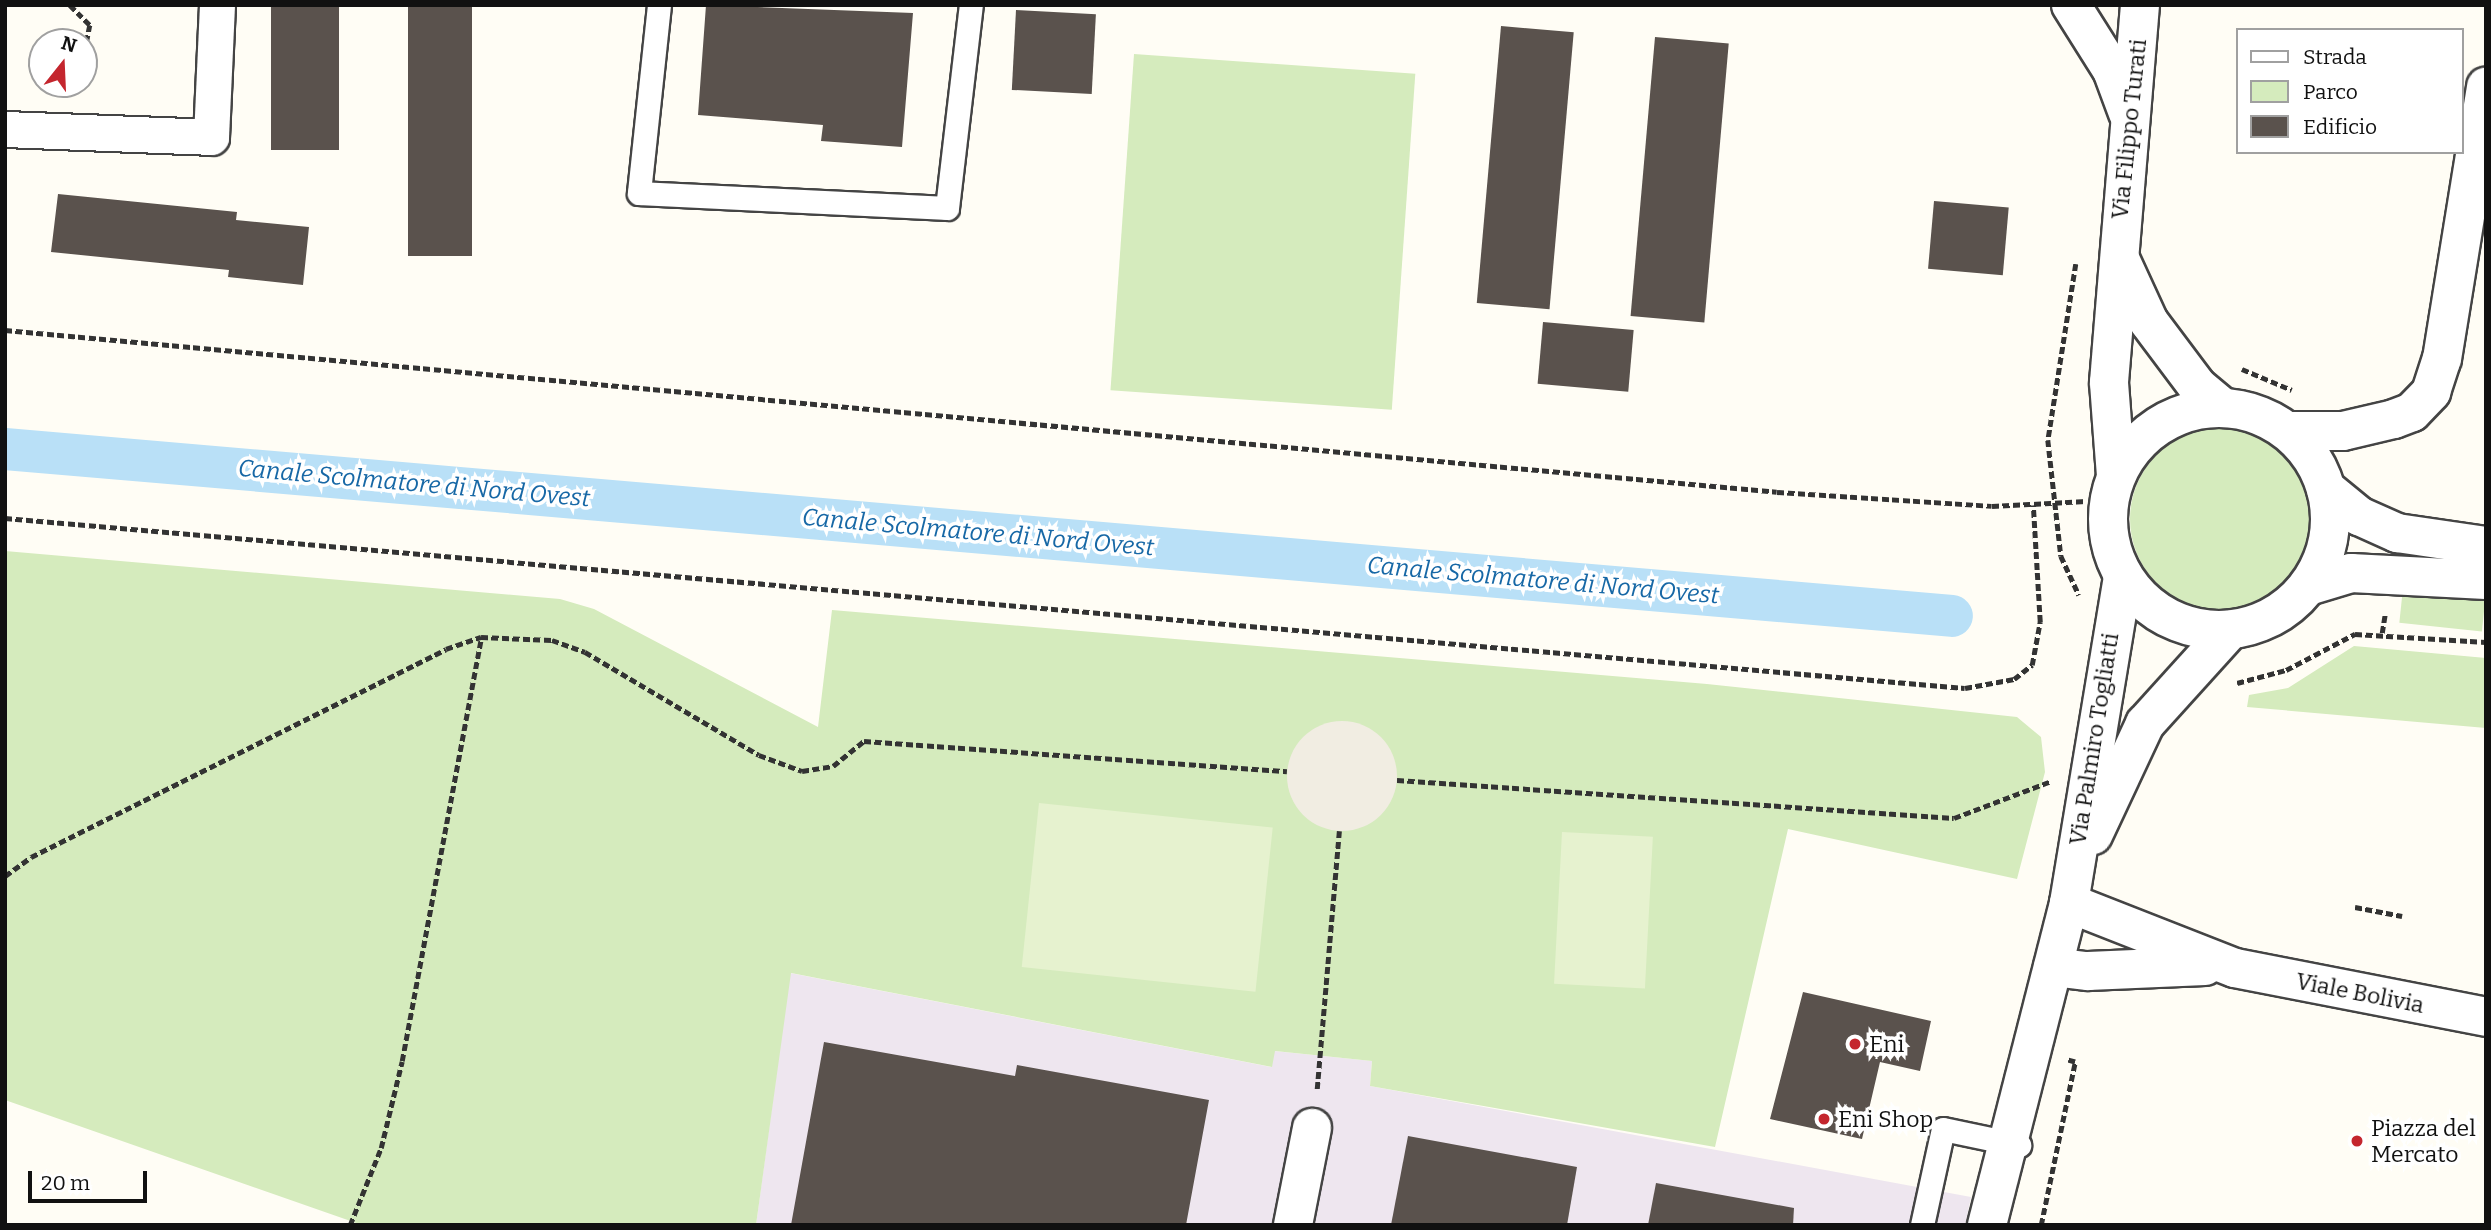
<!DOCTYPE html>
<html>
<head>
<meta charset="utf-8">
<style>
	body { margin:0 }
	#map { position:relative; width:2491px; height:1230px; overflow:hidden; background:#fffdf5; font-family:Bitter,serif }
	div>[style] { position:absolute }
	.industrial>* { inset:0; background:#eee6ef }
	.green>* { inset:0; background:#d5ebbd; transform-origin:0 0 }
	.round { border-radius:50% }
	.pitch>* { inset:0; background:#e6f2cf; transform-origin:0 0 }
	.plaza>* { inset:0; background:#f1ede2 }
	.canal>* { height:42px; margin:-21px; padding:0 21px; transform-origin:21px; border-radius:21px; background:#b9e0f7 }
	.building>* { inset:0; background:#5a524d; transform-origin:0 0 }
	.path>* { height:4.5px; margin-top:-2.25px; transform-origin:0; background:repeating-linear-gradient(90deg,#333 0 7px,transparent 0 10.5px) }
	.roads { filter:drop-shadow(2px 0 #444) drop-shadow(-2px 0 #444) drop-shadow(0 2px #444) drop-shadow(0 -2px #444) }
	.service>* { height:23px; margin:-11.5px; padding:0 11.5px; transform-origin:11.5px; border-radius:11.5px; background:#fff }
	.pedestrian>* { height:35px; margin:-17.5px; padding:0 17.5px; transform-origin:17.5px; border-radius:17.5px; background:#fff }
	.minor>* { height:38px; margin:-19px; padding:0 19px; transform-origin:19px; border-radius:19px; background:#fff }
	.tertiary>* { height:38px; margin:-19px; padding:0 19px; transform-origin:19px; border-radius:19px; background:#fff }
	.tertiary>.ring { margin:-19px; padding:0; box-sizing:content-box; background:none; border:38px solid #fff; border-radius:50% }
	.dots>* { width:19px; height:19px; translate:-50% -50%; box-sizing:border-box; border:4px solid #fff; border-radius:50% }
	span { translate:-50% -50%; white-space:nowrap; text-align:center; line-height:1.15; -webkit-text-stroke:7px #fff; paint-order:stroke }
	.street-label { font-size:23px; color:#111 }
	.poi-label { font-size:23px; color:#111 }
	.left { translate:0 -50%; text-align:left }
	.water-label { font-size:24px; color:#1768a6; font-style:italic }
	.frame { position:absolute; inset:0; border:7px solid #111; pointer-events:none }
	.legend { position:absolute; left:2236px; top:28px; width:228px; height:126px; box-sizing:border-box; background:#fff; border:2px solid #a0a0a0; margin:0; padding:9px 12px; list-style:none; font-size:21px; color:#111 }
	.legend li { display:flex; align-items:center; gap:14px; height:35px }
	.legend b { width:35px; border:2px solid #a0a0a0 }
	.north { position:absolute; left:28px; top:28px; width:70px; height:70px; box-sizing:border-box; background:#fff; border:2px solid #a0a0a0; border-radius:50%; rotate:18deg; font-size:19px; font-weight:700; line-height:28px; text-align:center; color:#111 }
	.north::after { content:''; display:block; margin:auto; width:24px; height:32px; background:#c4262e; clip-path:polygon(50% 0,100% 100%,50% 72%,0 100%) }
	.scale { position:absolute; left:28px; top:1171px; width:119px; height:32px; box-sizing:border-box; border:4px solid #111; border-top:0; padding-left:9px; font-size:21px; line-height:24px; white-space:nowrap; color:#111; -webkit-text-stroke:5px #fff; paint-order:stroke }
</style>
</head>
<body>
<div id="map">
	<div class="industrial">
		<div style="clip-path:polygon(790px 973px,1271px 1067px,1274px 1051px,1372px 1061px,1370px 1086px,1971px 1197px,1965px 1225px,756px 1225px)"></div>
	</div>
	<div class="green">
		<div style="left:1134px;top:54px;width:282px;height:337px;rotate:4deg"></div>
		<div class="round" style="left:2130px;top:428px;width:182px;height:182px"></div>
		<div style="clip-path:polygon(5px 551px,560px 599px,594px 609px,818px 727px,832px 610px,1707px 684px,2017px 717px,2041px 737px,2045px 772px,2017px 879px,1788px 829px,1715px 1147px,1370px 1086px,1372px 1061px,1275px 1051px,1272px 1067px,791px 973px,756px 1225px,362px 1225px,5px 1100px)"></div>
		<div style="left:2403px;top:588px;width:83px;height:35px;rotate:6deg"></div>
		<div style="clip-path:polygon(2354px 646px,2486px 658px,2486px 728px,2247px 707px,2249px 695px,2288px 688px)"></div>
	</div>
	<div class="pitch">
		<div style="left:1039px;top:803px;width:235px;height:165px;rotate:6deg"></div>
		<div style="left:1562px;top:832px;width:91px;height:152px;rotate:3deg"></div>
	</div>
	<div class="plaza">
		<div class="round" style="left:1287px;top:721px;width:110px;height:110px"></div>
	</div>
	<div class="canal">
		<div style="left:5px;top:449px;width:1954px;rotate:4.9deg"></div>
	</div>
	<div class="building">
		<div style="left:271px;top:5px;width:68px;height:145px"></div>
		<div style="left:408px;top:5px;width:64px;height:251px"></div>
		<div style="clip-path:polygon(706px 5px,913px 13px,902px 147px,821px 141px,823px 125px,698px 115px)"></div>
		<div style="left:1016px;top:10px;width:80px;height:80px;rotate:3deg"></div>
		<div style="left:1501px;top:26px;width:73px;height:278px;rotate:5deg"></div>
		<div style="left:1655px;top:37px;width:74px;height:280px;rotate:5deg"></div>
		<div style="clip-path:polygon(58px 194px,237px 212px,236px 220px,309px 227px,303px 285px,228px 277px,229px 270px,51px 252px)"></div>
		<div style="left:1934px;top:201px;width:75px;height:68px;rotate:5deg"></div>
		<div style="left:1543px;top:322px;width:91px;height:62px;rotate:5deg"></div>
		<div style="clip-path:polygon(1803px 992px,1931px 1021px,1920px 1071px,1880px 1062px,1862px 1139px,1770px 1119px)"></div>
		<div style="clip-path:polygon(824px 1042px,1015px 1076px,1017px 1065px,1209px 1100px,1186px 1225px,791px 1225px)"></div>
		<div style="clip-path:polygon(1408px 1136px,1577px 1167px,1567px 1225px,1391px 1225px)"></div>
		<div style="clip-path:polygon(1656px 1183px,1794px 1208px,1793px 1225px,1648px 1225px)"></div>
	</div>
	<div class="path">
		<div style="left:70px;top:5px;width:28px;rotate:45deg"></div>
		<div style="left:90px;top:25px;width:33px;rotate:101deg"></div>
		<div style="left:2076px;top:264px;width:178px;rotate:99deg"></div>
		<div style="left:2048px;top:440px;width:117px;rotate:83.6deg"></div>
		<div style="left:2061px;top:556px;width:43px;rotate:65.2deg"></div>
		<div style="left:5px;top:330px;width:1779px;rotate:5.22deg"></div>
		<div style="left:1777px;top:492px;width:215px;rotate:3.7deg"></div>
		<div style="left:1992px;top:506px;width:94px;rotate:-3deg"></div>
		<div style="left:2242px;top:369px;width:54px;rotate:22.8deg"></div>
		<div style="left:5px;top:518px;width:1967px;rotate:4.96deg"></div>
		<div style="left:1965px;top:688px;width:50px;rotate:-10.4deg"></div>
		<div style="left:2014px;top:679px;width:23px;rotate:-38deg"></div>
		<div style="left:2032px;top:665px;width:44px;rotate:-79.5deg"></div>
		<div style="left:2040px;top:622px;width:117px;rotate:-93.4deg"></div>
		<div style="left:2382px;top:633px;width:20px;rotate:-81deg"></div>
		<div style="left:2237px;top:683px;width:51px;rotate:-14.9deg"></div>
		<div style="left:2286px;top:670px;width:78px;rotate:-27.6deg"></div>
		<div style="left:2355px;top:634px;width:131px;rotate:3.5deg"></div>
		<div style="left:1397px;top:780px;width:558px;rotate:3.9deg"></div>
		<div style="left:1954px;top:818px;width:102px;rotate:-20.8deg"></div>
		<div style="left:5px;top:876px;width:32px;rotate:-36deg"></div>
		<div style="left:31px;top:857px;width:464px;rotate:-26.6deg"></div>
		<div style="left:446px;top:649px;width:37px;rotate:-19deg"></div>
		<div style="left:481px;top:637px;width:71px;rotate:2.4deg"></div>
		<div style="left:552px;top:640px;width:35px;rotate:20deg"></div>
		<div style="left:585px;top:652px;width:202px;rotate:30.6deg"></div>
		<div style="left:759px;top:755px;width:46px;rotate:20.4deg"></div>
		<div style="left:802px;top:771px;width:31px;rotate:-9deg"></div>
		<div style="left:833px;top:766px;width:40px;rotate:-39deg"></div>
		<div style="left:864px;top:741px;width:424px;rotate:4.1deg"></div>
		<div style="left:2355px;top:907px;width:48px;rotate:10.8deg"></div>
		<div style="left:1317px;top:1089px;width:259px;rotate:-85.1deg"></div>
		<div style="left:350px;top:1225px;width:83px;rotate:-68.1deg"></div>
		<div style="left:381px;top:1148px;width:89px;rotate:-76.4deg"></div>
		<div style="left:402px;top:1061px;width:430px;rotate:-79.4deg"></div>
		<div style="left:2041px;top:1225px;width:167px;rotate:-78.2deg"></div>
		<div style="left:2075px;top:1062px;width:7px;rotate:-164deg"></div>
	</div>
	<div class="roads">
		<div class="service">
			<div style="left:659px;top:5px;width:189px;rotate:96.1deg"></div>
			<div style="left:639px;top:193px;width:308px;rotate:2.8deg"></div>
			<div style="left:947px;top:208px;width:204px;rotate:-83.3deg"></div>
			<div style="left:1922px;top:1225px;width:98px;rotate:-77.7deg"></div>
			<div style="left:1943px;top:1129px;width:78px;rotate:11.9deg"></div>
		</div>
		<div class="pedestrian">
			<div style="left:5px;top:129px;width:206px;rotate:2.2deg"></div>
			<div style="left:211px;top:137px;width:132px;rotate:-87.4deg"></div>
		</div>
		<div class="minor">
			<div style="left:2288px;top:431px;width:55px"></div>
			<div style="left:2343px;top:431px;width:52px;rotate:-13.2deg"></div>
			<div style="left:2394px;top:419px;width:19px;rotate:-21deg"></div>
			<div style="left:2412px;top:412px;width:28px;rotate:-46deg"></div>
			<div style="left:2431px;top:392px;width:35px;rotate:-72deg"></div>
			<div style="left:2442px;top:359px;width:276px;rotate:-80.8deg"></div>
			<div style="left:2069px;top:903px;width:178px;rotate:21.4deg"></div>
			<div style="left:2235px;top:968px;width:256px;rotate:11deg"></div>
			<div style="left:2053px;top:967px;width:35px;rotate:7deg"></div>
			<div style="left:2088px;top:971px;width:117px;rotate:-2.4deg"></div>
			<div style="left:1293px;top:1225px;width:99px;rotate:-78.9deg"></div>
		</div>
		<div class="tertiary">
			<div style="left:2071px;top:5px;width:77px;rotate:57.8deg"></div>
			<div style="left:2112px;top:70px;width:46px;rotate:69.6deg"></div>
			<div style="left:2120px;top:259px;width:69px;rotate:65.3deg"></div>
			<div style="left:2149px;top:322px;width:80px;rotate:53.1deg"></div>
			<div style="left:2197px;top:386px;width:34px;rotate:40deg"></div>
			<div class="ring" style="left:2108px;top:408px;width:184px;height:184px"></div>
			<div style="left:2116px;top:476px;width:94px;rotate:-94.3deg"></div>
			<div style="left:2109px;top:382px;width:378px;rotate:-85.3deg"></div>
			<div style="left:2326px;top:489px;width:43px;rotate:39.3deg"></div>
			<div style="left:2359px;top:516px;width:42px;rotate:24.1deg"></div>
			<div style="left:2397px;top:533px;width:90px;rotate:8.3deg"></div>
			<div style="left:2308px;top:586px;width:45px;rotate:-16.8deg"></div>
			<div style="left:2351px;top:573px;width:135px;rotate:3deg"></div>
			<div style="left:2093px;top:835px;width:123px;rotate:-64.9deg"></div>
			<div style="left:2145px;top:724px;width:127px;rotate:-47.9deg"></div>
			<div style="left:1987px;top:1225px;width:332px;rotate:-75.7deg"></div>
			<div style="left:2069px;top:903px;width:331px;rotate:-80.6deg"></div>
		</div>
	</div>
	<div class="dots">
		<div style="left:1855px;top:1044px;background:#c4262e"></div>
		<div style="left:1824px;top:1119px;background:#c4262e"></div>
		<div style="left:2357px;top:1141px;background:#c4262e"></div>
	</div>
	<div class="street-label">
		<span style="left:2129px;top:129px;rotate:-84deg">Via Filippo Turati</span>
		<span style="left:2094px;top:739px;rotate:-81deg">Via Palmiro Togliatti</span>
		<span style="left:2360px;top:993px;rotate:11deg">Viale Bolivia</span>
	</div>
	<div class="poi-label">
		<span class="left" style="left:1869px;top:1044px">Eni</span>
		<span class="left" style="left:1838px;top:1119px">Eni Shop</span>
		<span class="left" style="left:2371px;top:1141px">Piazza del<br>Mercato</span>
	</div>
	<div class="water-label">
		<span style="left:414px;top:484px;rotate:5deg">Canale Scolmatore di Nord Ovest</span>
		<span style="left:978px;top:533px;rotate:5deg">Canale Scolmatore di Nord Ovest</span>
		<span style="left:1543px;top:581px;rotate:5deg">Canale Scolmatore di Nord Ovest</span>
	</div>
	<div class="frame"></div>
	<ul class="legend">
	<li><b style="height:9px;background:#fff"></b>Strada</li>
	<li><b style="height:19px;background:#d5ebbd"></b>Parco</li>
	<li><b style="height:19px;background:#5a524d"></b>Edificio</li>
	</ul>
	<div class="north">N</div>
	<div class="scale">20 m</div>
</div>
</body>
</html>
